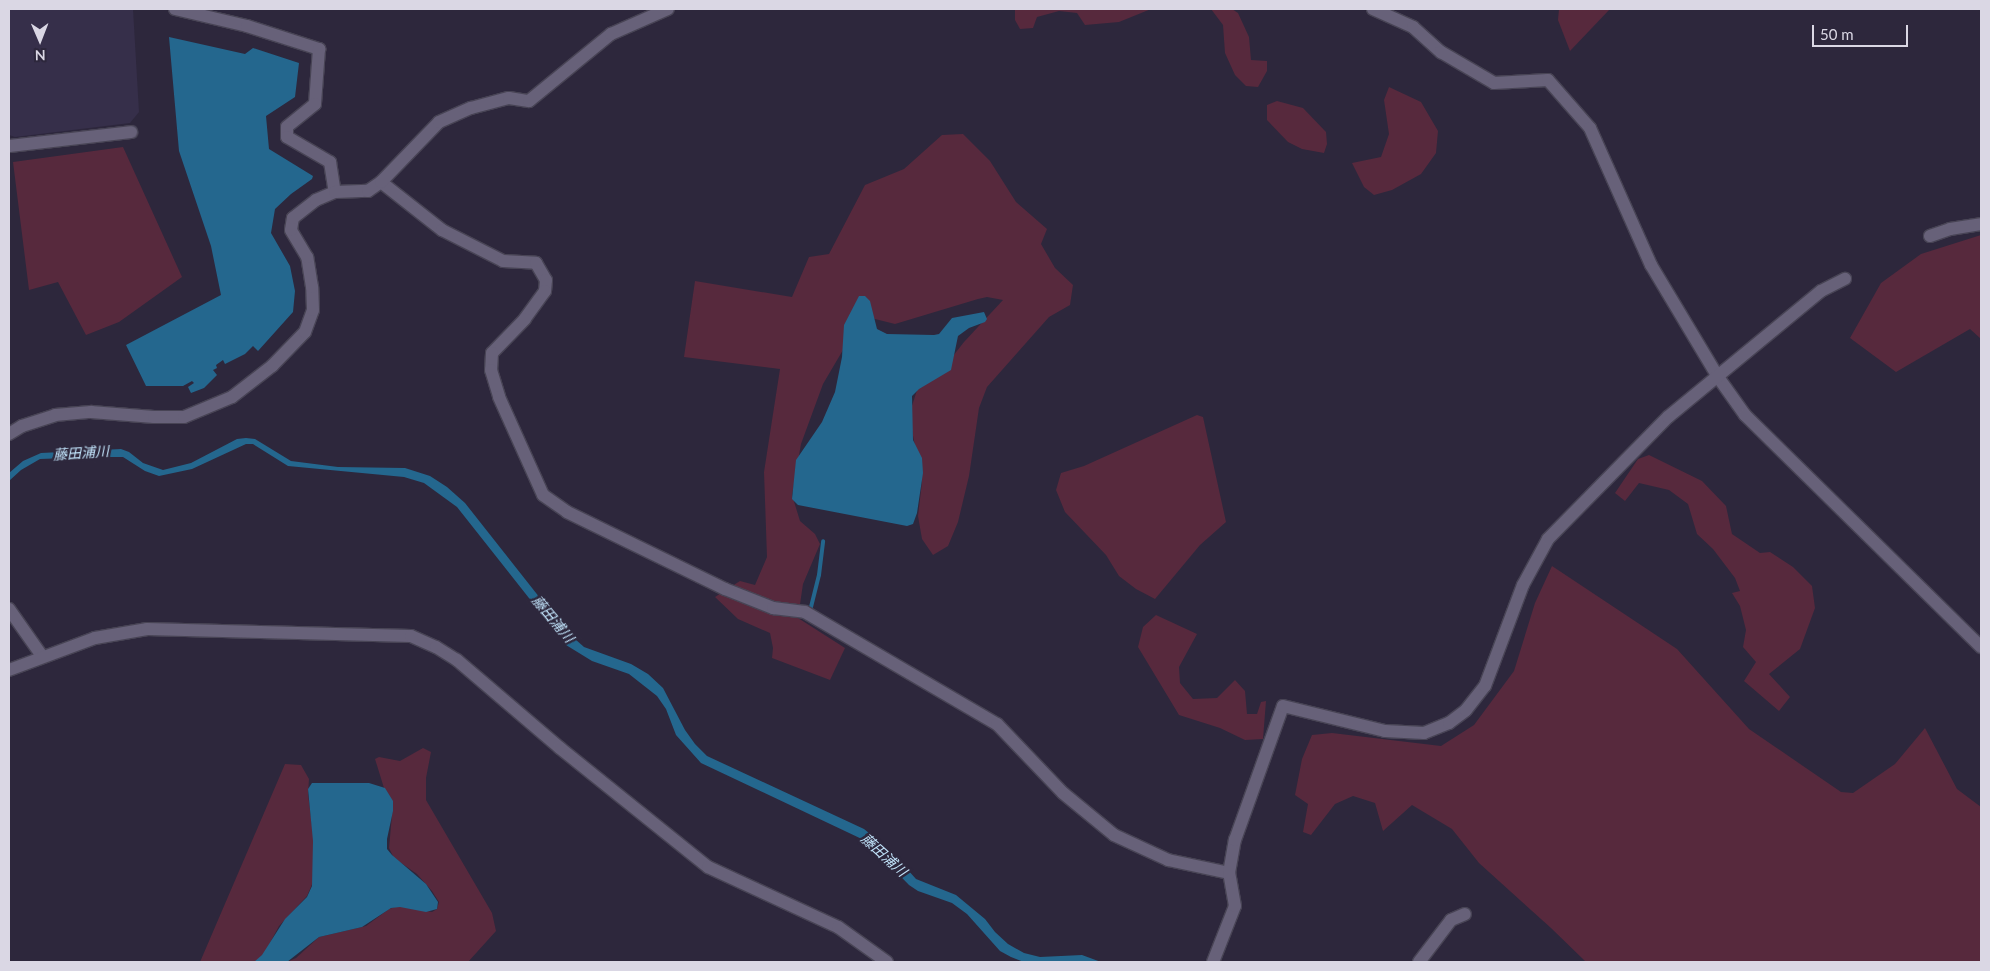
<!DOCTYPE html>
<html>
<head>
<meta charset="utf-8">
<style>
	body { margin:0 }
	#map { position:relative; width:1990px; height:971px; overflow:hidden; background:#2d273c; font-family:Lato,"Noto Sans JP",sans-serif }
	div>[style] { position:absolute }
	.built>* { inset:0; background:#362f4a }
	.green>* { inset:0; background:#57293d }
	.water>* { inset:0; background:#24678e }
	.stream>* { height:4px; margin:-2px; padding:0 2px; transform-origin:2px; border-radius:2px; background:#24678e }
	.roads { filter:drop-shadow(1px 0 #484455) drop-shadow(-1px 0 #484455) drop-shadow(0 1px #484455) drop-shadow(0 -1px #484455) }
	.minor>* { height:12px; margin:-6px; padding:0 6px; transform-origin:6px; border-radius:6px; background:#676179 }
	span { translate:-50% -50%; white-space:nowrap; text-align:center; line-height:1.15; -webkit-text-stroke:5px #2d273c; paint-order:stroke }
	.water-label { font-size:14px; color:#c2e4fb; font-style:italic }
	.frame { position:absolute; inset:0; border:10px solid #dad7e4; pointer-events:none }
	.north { position:absolute; left:15px; top:15px; width:50px; height:50px; -webkit-text-stroke:4px #2d273c; paint-order:stroke; rotate:179deg; font-size:14px; font-weight:700; line-height:20px; text-align:center; color:#dad7e4 }
	.north::after { content:''; display:block; margin:auto; width:18px; height:22px; background:#dad7e4; clip-path:polygon(50% 0,100% 100%,50% 72%,0 100%) }
	.scale { position:absolute; left:1812px; top:25px; width:96px; height:22px; box-sizing:border-box; border:2px solid #dad7e4; border-top:0; padding-left:6px; font-size:15px; line-height:18px; white-space:nowrap; color:#dad7e4; -webkit-text-stroke:4px #2d273c; paint-order:stroke }
</style>
</head>
<body>
<div id="map">
	<div class="built">
		<div style="clip-path:polygon(9px 9px,133px 9px,139px 112px,130px 123px,15px 137px,9px 135px)"></div>
	</div>
	<div class="green">
		<div style="clip-path:polygon(1015px 9px,1151px 9px,1119px 22px,1085px 25px,1077px 13px,1059px 11px,1037px 17px,1033px 28px,1020px 29px,1015px 20px)"></div>
		<div style="clip-path:polygon(1211px 9px,1232px 9px,1238px 13px,1249px 37px,1251px 60px,1267px 61px,1267px 71px,1258px 87px,1246px 86px,1235px 75px,1225px 53px,1223px 25px)"></div>
		<div style="clip-path:polygon(1559px 9px,1610px 9px,1570px 51px,1558px 20px)"></div>
		<div style="clip-path:polygon(1389px 87px,1421px 102px,1438px 131px,1436px 153px,1421px 174px,1392px 190px,1374px 195px,1364px 187px,1352px 163px,1381px 157px,1389px 134px,1384px 100px)"></div>
		<div style="clip-path:polygon(1277px 101px,1303px 108px,1326px 132px,1327px 144px,1324px 153px,1302px 149px,1288px 142px,1267px 120px,1267px 105px)"></div>
		<div style="clip-path:polygon(963px 134px,990px 161px,1016px 202px,1047px 229px,1041px 244px,1055px 268px,1073px 285px,1070px 305px,1049px 317px,987px 387px,979px 408px,969px 476px,958px 522px,948px 546px,933px 555px,922px 539px,918px 516px,922px 482px,909px 415px,919px 384px,942px 370px,964px 342px,1003px 300px,987px 297px,978px 299px,895px 324px,863px 316px,823px 384px,801px 444px,792px 495px,800px 521px,815px 534px,820px 544px,803px 584px,798px 618px,845px 648px,830px 680px,772px 658px,773px 648px,770px 633px,738px 619px,715px 597px,740px 581px,755px 585px,767px 557px,764px 472px,780px 369px,684px 357px,695px 281px,792px 297px,809px 257px,829px 254px,865px 185px,904px 169px,942px 135px)"></div>
		<div style="clip-path:polygon(123px 147px,182px 277px,119px 322px,86px 335px,58px 282px,29px 290px,13px 162px)"></div>
		<div style="clip-path:polygon(1981px 235px,1981px 339px,1970px 329px,1896px 372px,1850px 338px,1881px 283px,1921px 254px)"></div>
		<div style="clip-path:polygon(1197px 415px,1203px 417px,1226px 522px,1200px 545px,1155px 599px,1136px 589px,1119px 576px,1106px 555px,1065px 512px,1056px 490px,1061px 473px,1084px 466px)"></div>
		<div style="clip-path:polygon(1649px 455px,1702px 481px,1726px 506px,1732px 534px,1760px 553px,1770px 552px,1793px 567px,1812px 586px,1815px 608px,1800px 649px,1769px 674px,1790px 697px,1779px 711px,1744px 681px,1756px 662px,1743px 647px,1746px 630px,1740px 606px,1732px 593px,1740px 591px,1735px 578px,1713px 549px,1697px 534px,1688px 504px,1669px 490px,1639px 483px,1625px 501px,1615px 493px,1638px 459px)"></div>
		<div style="clip-path:polygon(1552px 566px,1677px 649px,1749px 729px,1841px 792px,1853px 793px,1895px 764px,1925px 728px,1957px 789px,1981px 807px,1981px 962px,1586px 962px,1551px 928px,1479px 863px,1452px 829px,1412px 805px,1383px 831px,1375px 803px,1353px 796px,1335px 804px,1311px 835px,1303px 832px,1308px 804px,1295px 795px,1302px 759px,1312px 735px,1332px 733px,1441px 746px,1474px 725px,1514px 671px,1535px 603px)"></div>
		<div style="clip-path:polygon(1156px 615px,1197px 634px,1179px 667px,1180px 683px,1193px 699px,1217px 698px,1235px 680px,1245px 691px,1247px 714px,1257px 714px,1261px 702px,1266px 701px,1263px 739px,1245px 740px,1220px 728px,1179px 715px,1138px 647px,1143px 627px)"></div>
		<div style="clip-path:polygon(423px 748px,431px 752px,426px 778px,426px 800px,492px 913px,496px 931px,468px 962px,287px 962px,296px 958px,319px 937px,366px 926px,389px 909px,398px 906px,432px 912px,437px 909px,439px 902px,432px 891px,417px 874px,394px 858px,389px 848px,393px 804px,384px 788px,375px 759px,379px 757px,400px 761px)"></div>
		<div style="clip-path:polygon(285px 764px,301px 765px,309px 779px,308px 794px,315px 849px,313px 882px,307px 896px,279px 926px,264px 954px,255px 962px,200px 962px)"></div>
	</div>
	<div class="water">
		<div style="clip-path:polygon(169px 37px,245px 54px,253px 48px,299px 63px,295px 97px,266px 116px,269px 149px,313px 176px,312px 179px,291px 194px,275px 209px,271px 233px,290px 266px,295px 291px,293px 312px,258px 351px,253px 346px,245px 354px,225px 364px,223px 360px,216px 365px,217px 368px,213px 370px,217px 375px,204px 388px,191px 393px,188px 387px,194px 383px,192px 381px,183px 386px,146px 386px,126px 345px,221px 295px,211px 246px,179px 151px)"></div>
		<div style="clip-path:polygon(859px 296px,865px 296px,870px 301px,877px 329px,887px 334px,934px 335px,939px 334px,952px 318px,984px 312px,987px 319px,985px 322px,969px 328px,958px 336px,951px 370px,919px 389px,912px 396px,913px 440px,922px 458px,923px 473px,917px 513px,913px 524px,907px 526px,798px 505px,792px 499px,796px 460px,822px 422px,835px 392px,842px 357px,844px 325px)"></div>
		<div style="clip-path:polygon(246px 438px,255px 439px,291px 461px,338px 467px,405px 468px,430px 476px,447px 487px,465px 503px,566px 631px,584px 647px,631px 664px,648px 674px,663px 688px,685px 730px,695px 744px,707px 756px,864px 829px,890px 850px,916px 879px,956px 895px,985px 919px,995px 932px,1008px 944px,1024px 953px,1040px 957px,1082px 955px,1101px 962px,1024px 962px,1011px 957px,1000px 951px,967px 914px,952px 903px,918px 891px,909px 885px,866px 841px,701px 763px,676px 735px,666px 709px,657px 696px,629px 674px,592px 661px,566px 645px,457px 507px,424px 483px,404px 477px,288px 466px,253px 444px,246px 444px,192px 469px,159px 476px,145px 471px,123px 457px,95px 457px,40px 459px,21px 470px,9px 481px,9px 473px,23px 461px,41px 453px,121px 449px,129px 452px,143px 463px,163px 470px,191px 463px,237px 439px)"></div>
		<div style="clip-path:polygon(312px 783px,369px 783px,385px 788px,393px 801px,393px 811px,387px 839px,387px 849px,392px 855px,426px 884px,438px 902px,437px 909px,426px 912px,400px 907px,391px 908px,362px 927px,319px 937px,287px 962px,254px 962px,262px 955px,285px 919px,307px 897px,312px 886px,313px 841px,308px 789px)"></div>
	</div>
	<div class="stream">
		<div style="left:811px;top:607px;width:33px;rotate:-76deg"></div>
		<div style="left:819px;top:575px;width:34px;rotate:-83deg"></div>
	</div>
	<div class="roads">
		<div class="minor">
			<div style="left:175px;top:9px;width:74px;rotate:13.3deg"></div>
			<div style="left:247px;top:26px;width:76px;rotate:17.7deg"></div>
			<div style="left:319px;top:49px;width:55px;rotate:94.2deg"></div>
			<div style="left:315px;top:104px;width:36px;rotate:141deg"></div>
			<div style="left:287px;top:127px;width:10px;rotate:90deg"></div>
			<div style="left:287px;top:137px;width:50px;rotate:30.2deg"></div>
			<div style="left:330px;top:162px;width:30px;rotate:81deg"></div>
			<div style="left:1373px;top:9px;width:44px;rotate:24.2deg"></div>
			<div style="left:1413px;top:27px;width:38px;rotate:42deg"></div>
			<div style="left:1441px;top:52px;width:61px;rotate:30.3deg"></div>
			<div style="left:1494px;top:83px;width:54px;rotate:-3.2deg"></div>
			<div style="left:1548px;top:80px;width:64px;rotate:48.8deg"></div>
			<div style="left:1590px;top:128px;width:150px;rotate:66deg"></div>
			<div style="left:1651px;top:265px;width:131px;rotate:59.1deg"></div>
			<div style="left:1718px;top:377px;width:47px;rotate:54.6deg"></div>
			<div style="left:1745px;top:415px;width:331px;rotate:44.5deg"></div>
			<div style="left:9px;top:146px;width:123px;rotate:-6.5deg"></div>
			<div style="left:381px;top:182px;width:78px;rotate:38.2deg"></div>
			<div style="left:442px;top:230px;width:68px;rotate:26.9deg"></div>
			<div style="left:503px;top:261px;width:33px;rotate:3deg"></div>
			<div style="left:536px;top:263px;width:20px;rotate:60deg"></div>
			<div style="left:546px;top:280px;width:11px;rotate:95deg"></div>
			<div style="left:545px;top:291px;width:34px;rotate:126deg"></div>
			<div style="left:525px;top:319px;width:47px;rotate:134.1deg"></div>
			<div style="left:492px;top:353px;width:17px;rotate:93deg"></div>
			<div style="left:491px;top:370px;width:28px;rotate:73deg"></div>
			<div style="left:499px;top:397px;width:107px;rotate:65.8deg"></div>
			<div style="left:543px;top:495px;width:29px;rotate:35deg"></div>
			<div style="left:567px;top:512px;width:176px;rotate:26deg"></div>
			<div style="left:725px;top:589px;width:52px;rotate:21.6deg"></div>
			<div style="left:773px;top:608px;width:32px;rotate:7deg"></div>
			<div style="left:805px;top:612px;width:222px;rotate:30.3deg"></div>
			<div style="left:997px;top:724px;width:95px;rotate:46.3deg"></div>
			<div style="left:1063px;top:793px;width:66px;rotate:39.5deg"></div>
			<div style="left:1114px;top:835px;width:60px;rotate:24.8deg"></div>
			<div style="left:1168px;top:860px;width:62px;rotate:12deg"></div>
			<div style="left:1930px;top:236px;width:21px;rotate:-19deg"></div>
			<div style="left:1950px;top:229px;width:31px;rotate:-9deg"></div>
			<div style="left:9px;top:434px;width:15px;rotate:-32deg"></div>
			<div style="left:22px;top:426px;width:35px;rotate:-18deg"></div>
			<div style="left:55px;top:415px;width:36px;rotate:-5deg"></div>
			<div style="left:91px;top:412px;width:63px;rotate:4.5deg"></div>
			<div style="left:154px;top:417px;width:30px"></div>
			<div style="left:184px;top:417px;width:52px;rotate:-22.6deg"></div>
			<div style="left:232px;top:397px;width:51px;rotate:-37.8deg"></div>
			<div style="left:272px;top:366px;width:47px;rotate:-45.9deg"></div>
			<div style="left:305px;top:332px;width:23px;rotate:-70deg"></div>
			<div style="left:313px;top:310px;width:23px;rotate:-92deg"></div>
			<div style="left:312px;top:287px;width:30px;rotate:-99deg"></div>
			<div style="left:307px;top:257px;width:31px;rotate:-121deg"></div>
			<div style="left:291px;top:230px;width:12px;rotate:-81deg"></div>
			<div style="left:293px;top:218px;width:29px;rotate:-38deg"></div>
			<div style="left:316px;top:200px;width:21px;rotate:-23deg"></div>
			<div style="left:335px;top:192px;width:33px;rotate:-2deg"></div>
			<div style="left:368px;top:191px;width:16px;rotate:-35deg"></div>
			<div style="left:381px;top:182px;width:83px;rotate:-46deg"></div>
			<div style="left:439px;top:122px;width:35px;rotate:-24deg"></div>
			<div style="left:471px;top:108px;width:39px;rotate:-15deg"></div>
			<div style="left:509px;top:98px;width:20px;rotate:9deg"></div>
			<div style="left:529px;top:101px;width:106px;rotate:-39.3deg"></div>
			<div style="left:611px;top:34px;width:62px;rotate:-23.7deg"></div>
			<div style="left:9px;top:609px;width:57px;rotate:54.9deg"></div>
			<div style="left:9px;top:670px;width:92px;rotate:-20.4deg"></div>
			<div style="left:95px;top:638px;width:53px;rotate:-9.8deg"></div>
			<div style="left:147px;top:629px;width:264px;rotate:1.5deg"></div>
			<div style="left:411px;top:636px;width:27px;rotate:24deg"></div>
			<div style="left:436px;top:647px;width:25px;rotate:32deg"></div>
			<div style="left:457px;top:660px;width:135px;rotate:40.5deg"></div>
			<div style="left:560px;top:748px;width:190px;rotate:38.8deg"></div>
			<div style="left:708px;top:867px;width:143px;rotate:24.8deg"></div>
			<div style="left:838px;top:927px;width:60px;rotate:35.5deg"></div>
			<div style="left:1213px;top:962px;width:60px;rotate:-68.6deg"></div>
			<div style="left:1235px;top:906px;width:34px;rotate:-100deg"></div>
			<div style="left:1229px;top:873px;width:34px;rotate:-80deg"></div>
			<div style="left:1235px;top:840px;width:142px;rotate:-70.3deg"></div>
			<div style="left:1283px;top:706px;width:105px;rotate:13.8deg"></div>
			<div style="left:1385px;top:731px;width:39px;rotate:3deg"></div>
			<div style="left:1424px;top:733px;width:27px;rotate:-22deg"></div>
			<div style="left:1449px;top:723px;width:21px;rotate:-37deg"></div>
			<div style="left:1466px;top:710px;width:31px;rotate:-52deg"></div>
			<div style="left:1485px;top:686px;width:108px;rotate:-69.4deg"></div>
			<div style="left:1523px;top:585px;width:52px;rotate:-61.5deg"></div>
			<div style="left:1548px;top:539px;width:171px;rotate:-45.5deg"></div>
			<div style="left:1668px;top:417px;width:198px;rotate:-39.5deg"></div>
			<div style="left:1821px;top:291px;width:27px;rotate:-27deg"></div>
			<div style="left:1419px;top:962px;width:53px;rotate:-52.7deg"></div>
			<div style="left:1451px;top:920px;width:15px;rotate:-23deg"></div>
		</div>
	</div>
	<div class="water-label">
		<span style="left:81px;top:453px;rotate:-4deg">藤田浦川</span>
		<span style="left:553px;top:619px;rotate:50deg">藤田浦川</span>
		<span style="left:884px;top:855px;rotate:42deg">藤田浦川</span>
	</div>
	<div class="frame"></div>
	<div class="north">N</div>
	<div class="scale">50 m</div>
</div>
</body>
</html>
